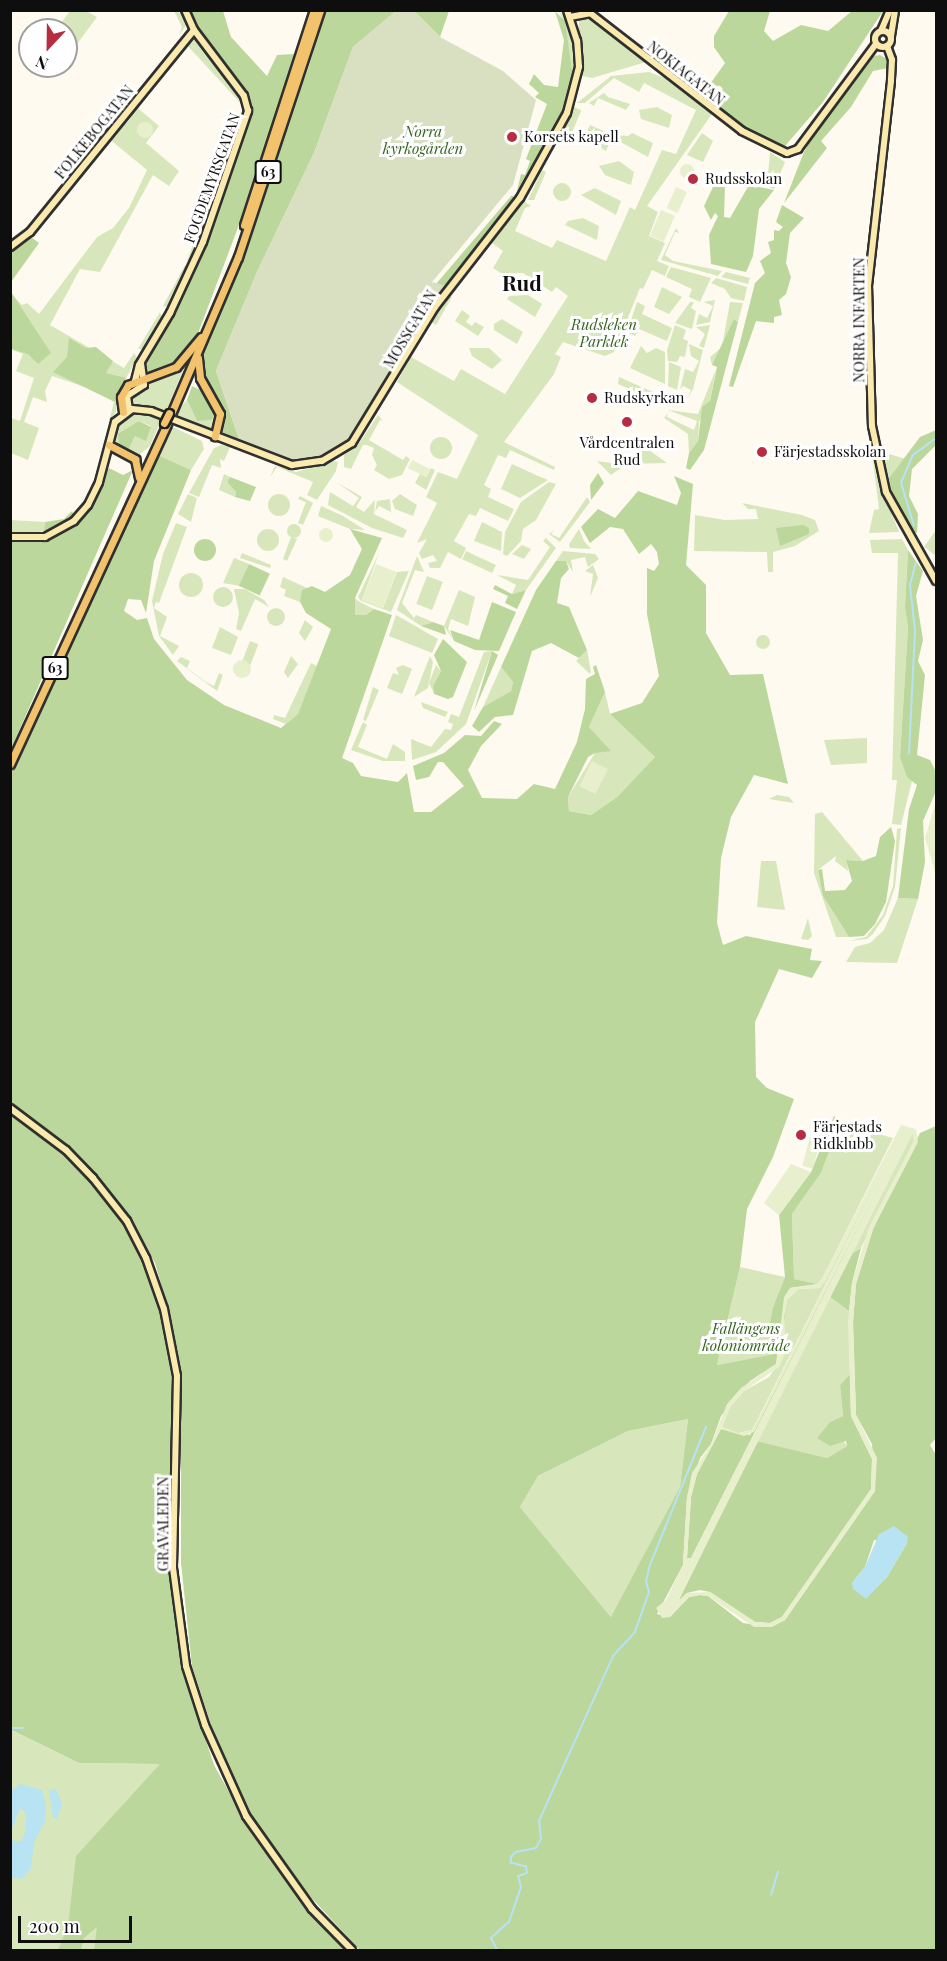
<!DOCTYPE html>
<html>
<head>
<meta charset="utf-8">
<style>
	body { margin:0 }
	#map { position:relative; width:947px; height:1961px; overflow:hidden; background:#fefaf0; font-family:"Playfair Display",serif }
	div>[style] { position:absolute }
	.green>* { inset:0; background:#d7e7bb; transform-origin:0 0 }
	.round { border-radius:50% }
	.forest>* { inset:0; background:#bcd79b; transform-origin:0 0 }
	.cemetery>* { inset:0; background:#d9dfc1 }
	.pitch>* { inset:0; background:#e7efcc; transform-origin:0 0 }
	.water>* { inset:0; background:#b7e3f3 }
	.stream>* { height:1.5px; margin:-0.75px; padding:0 0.75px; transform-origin:0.75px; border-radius:0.75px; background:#b7e3f3 }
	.roads { filter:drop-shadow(2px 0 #303030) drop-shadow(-2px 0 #303030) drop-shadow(0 2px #303030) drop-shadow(0 -2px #303030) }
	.secondary>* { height:6px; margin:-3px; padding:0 3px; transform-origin:3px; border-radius:3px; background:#fbeaae }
	.secondary>.ring { margin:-3px; padding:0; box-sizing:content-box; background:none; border:6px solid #fbeaae; border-radius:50% }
	.primary>* { height:7px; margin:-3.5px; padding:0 3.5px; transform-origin:3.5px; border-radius:3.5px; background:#f2c36c }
	.bridges { filter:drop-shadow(2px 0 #1f1f1f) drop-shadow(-2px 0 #1f1f1f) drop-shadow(0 2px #1f1f1f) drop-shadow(0 -2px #1f1f1f) }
	.primary-bridge>* { height:7px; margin:-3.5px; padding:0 3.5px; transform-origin:3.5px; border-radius:3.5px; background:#f2c36c }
	.dots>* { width:16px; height:16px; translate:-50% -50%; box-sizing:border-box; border:3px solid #fff; border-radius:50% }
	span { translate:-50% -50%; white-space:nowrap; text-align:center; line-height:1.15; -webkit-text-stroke:6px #fff; paint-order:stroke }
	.shield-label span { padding:2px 4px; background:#fff; border:2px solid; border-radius:4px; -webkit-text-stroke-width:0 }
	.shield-label { font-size:14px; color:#0e0e0e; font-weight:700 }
	.street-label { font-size:15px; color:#0e0e0e }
	.park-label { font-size:15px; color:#366321; font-style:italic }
	.poi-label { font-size:15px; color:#0e0e0e }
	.left { translate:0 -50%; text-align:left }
	.district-label { font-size:21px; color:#0e0e0e; font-weight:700 }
	.frame { position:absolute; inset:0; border:12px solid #0e0e0e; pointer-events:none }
	.north { position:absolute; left:18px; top:18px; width:60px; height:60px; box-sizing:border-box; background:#fff; border:2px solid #9f9f9f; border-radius:50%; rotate:202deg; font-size:16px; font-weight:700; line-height:24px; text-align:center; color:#0e0e0e }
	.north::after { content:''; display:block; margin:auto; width:21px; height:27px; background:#b82c42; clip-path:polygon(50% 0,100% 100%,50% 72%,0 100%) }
	.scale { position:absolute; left:18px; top:1916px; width:114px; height:27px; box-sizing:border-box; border:3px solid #0e0e0e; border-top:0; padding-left:8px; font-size:18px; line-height:21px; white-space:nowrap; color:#0e0e0e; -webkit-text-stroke:4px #fff; paint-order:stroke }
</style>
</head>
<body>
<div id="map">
	<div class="green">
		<div style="clip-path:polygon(70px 11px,86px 11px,97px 17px,66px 59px,66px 30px,56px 30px)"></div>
		<div style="clip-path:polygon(174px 11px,184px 14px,186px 25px,179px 36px,182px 27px)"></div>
		<div style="clip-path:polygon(558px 11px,567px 19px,574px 46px,572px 96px,565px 22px)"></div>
		<div style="clip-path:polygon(586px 15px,646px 62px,592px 78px,582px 76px,578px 30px,580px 16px)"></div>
		<div style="clip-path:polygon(190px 38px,197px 40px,245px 108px,185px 43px)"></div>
		<div style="clip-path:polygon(649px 72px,668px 79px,712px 114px,647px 206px,658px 212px,649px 236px,665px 243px,657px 261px,669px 266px,665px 276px,652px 270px,643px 289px,640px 288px,614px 352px,605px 356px,563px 342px,555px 354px,561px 357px,554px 374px,504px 442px,555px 467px,554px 470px,510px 450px,506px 458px,498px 455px,484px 485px,491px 489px,488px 497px,514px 509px,508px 521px,480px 508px,476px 516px,469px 514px,454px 541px,466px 548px,461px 559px,448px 552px,440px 568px,430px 568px,428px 563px,437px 561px,433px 555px,422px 559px,419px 553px,427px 539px,417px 543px,437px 503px,426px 497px,438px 472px,457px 479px,478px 435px,397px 382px,411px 357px,454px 381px,461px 369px,505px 394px,568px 296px,556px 287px,552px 292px,523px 273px,514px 273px,509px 278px,493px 268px,503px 251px,492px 243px,523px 201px,531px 206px,525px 208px,515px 231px,552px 248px,557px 240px,606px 261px,630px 207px,635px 210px,662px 150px,676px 154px,696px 110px,644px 83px,639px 92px,614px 78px,585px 103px,577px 103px,611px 76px)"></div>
		<div style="clip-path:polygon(604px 93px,608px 97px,630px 104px,626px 110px,598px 98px,594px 106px,589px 103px)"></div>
		<div style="clip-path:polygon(134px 105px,159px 126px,146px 143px,179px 171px,169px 186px,153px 175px,100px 272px,80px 269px,50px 325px,124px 368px,134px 353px,137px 358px,118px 393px,116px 412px,109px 421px,114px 402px,94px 390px,52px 376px,45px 391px,47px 402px,33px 397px,24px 422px,39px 428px,28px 460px,11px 453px,11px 418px,20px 421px,34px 378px,16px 371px,23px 354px,11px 349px,10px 292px,22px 305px,27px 303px,39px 314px,97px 237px,113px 228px,129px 208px,147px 170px,108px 138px,122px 119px,127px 123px,132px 116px,127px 112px)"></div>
		<div style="left:574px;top:107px;width:8px;height:38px;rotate:23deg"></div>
		<div style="clip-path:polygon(657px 107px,672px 115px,669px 128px,641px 119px,639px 110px)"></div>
		<div style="clip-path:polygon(237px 122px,241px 126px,225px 167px,221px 166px)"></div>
		<div style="clip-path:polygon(590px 125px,613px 135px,606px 151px,584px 138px)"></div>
		<div style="clip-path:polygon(632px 133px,653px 143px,648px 157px,615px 139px,616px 135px,628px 136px)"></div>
		<div style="clip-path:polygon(702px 133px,713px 141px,703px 162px,687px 155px)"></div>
		<div style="clip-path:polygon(770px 152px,785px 162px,774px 189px,767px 186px)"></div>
		<div style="clip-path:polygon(619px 161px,634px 172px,631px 185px,605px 175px,599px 166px)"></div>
		<div style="clip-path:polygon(542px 170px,546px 172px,534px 200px,528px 200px)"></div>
		<div style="clip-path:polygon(219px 171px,223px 174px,210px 214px,203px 215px)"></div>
		<div class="round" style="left:553px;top:183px;width:18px;height:18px"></div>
		<div style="clip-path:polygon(595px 188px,621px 201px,616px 215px,581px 195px)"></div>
		<div style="clip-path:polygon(583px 218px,599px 226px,597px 240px,565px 225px,568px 221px)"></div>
		<div style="clip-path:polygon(202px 220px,206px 223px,192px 260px,187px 261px)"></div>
		<div style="clip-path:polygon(676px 228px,679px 233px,675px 232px,665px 255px,673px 261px,722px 271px,718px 276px,661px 260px)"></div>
		<div style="clip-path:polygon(185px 265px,188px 270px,169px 307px,163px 306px)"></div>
		<div style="clip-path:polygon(671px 267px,711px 278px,700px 302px,689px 297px,692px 289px,666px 277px)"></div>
		<div style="clip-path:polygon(726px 272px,750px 278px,748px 284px,721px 277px)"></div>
		<div style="clip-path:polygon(716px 278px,747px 287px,744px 301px,731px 298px,725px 289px,711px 283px)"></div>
		<div style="clip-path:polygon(662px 287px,682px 297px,669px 314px,654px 307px)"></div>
		<div style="clip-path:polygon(528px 295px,542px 304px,535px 317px,507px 299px,509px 296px)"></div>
		<div style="clip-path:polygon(449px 296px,452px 297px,436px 325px,431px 322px)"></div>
		<div style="clip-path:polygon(715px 300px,710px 322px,696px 325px,699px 314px,707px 318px,713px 306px,704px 302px)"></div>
		<div style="clip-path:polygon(637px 302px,645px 306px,642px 314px,672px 328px,667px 341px,639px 329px,635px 336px,627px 332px)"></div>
		<div style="clip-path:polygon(690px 302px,694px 302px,691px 308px,696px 311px,692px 329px,675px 323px)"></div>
		<div style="clip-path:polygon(730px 302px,743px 303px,738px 322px,735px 319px,724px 345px,712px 365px,710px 357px,722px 347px)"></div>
		<div style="clip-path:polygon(462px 310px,470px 316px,466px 322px,472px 326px,475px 322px,484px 327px,478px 336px,455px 321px)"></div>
		<div style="clip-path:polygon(160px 312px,162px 317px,143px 349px,138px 349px)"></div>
		<div style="clip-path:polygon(502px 319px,523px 332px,517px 344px,494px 330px,494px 324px)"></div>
		<div style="clip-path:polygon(675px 325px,686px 330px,683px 339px,688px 341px,685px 357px,680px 356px,677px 362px,668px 361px,667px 350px)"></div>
		<div style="clip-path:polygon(710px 325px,704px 348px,699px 346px,705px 334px,696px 327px)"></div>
		<div style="clip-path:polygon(197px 336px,166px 412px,130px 406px,127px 389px,142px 366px,175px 363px)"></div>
		<div style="clip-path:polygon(689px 344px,703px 350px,693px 389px,685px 403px,680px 405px,675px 403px,676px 399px,686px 402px,691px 390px,683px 386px,680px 389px,685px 369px,693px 372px,699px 361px,691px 356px)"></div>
		<div style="clip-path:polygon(641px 346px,647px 353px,656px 348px,665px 352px,665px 384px,630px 368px)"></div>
		<div style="clip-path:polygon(469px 348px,489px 348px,502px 360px,492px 369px,472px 356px)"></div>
		<div style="clip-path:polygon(669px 362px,681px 367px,677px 390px,668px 386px)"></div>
		<div style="clip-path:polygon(716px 369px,710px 401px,699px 422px,698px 441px,689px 453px,688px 434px,664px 418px,668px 413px,667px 417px,694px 430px,697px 421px,668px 410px,698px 414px)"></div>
		<div style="clip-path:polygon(619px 377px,662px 396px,662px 403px,618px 384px)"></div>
		<div style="clip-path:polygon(187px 400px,197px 421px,216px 413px,215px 426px,210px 429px,178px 416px,175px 413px)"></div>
		<div style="clip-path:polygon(133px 414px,147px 414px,161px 421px,150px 446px,140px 454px,128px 451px,135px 436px,146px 440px,151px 426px,139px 421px,119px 447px,114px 437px,120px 421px)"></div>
		<div style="clip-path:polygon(378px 415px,383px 421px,380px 420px,369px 440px,403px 460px,406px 456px,410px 459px,402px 475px,389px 479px,374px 470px,377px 465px,372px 455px,374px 448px,367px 445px,363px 445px,351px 469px,344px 467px,344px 455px,360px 442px)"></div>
		<div style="clip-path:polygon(171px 426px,202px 441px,204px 449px,191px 470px,158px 455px)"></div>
		<div style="clip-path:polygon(869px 430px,880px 485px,899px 532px,869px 533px,874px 510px,879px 509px)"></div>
		<div class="round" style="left:430px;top:437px;width:22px;height:22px"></div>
		<div style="clip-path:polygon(641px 442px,653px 453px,667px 463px,626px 464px)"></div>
		<div style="clip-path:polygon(221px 445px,230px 447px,224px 461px,220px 459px,221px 468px,212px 465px,199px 497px,189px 493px,214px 448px)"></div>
		<div style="clip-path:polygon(879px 451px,906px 459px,887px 481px)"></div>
		<div style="clip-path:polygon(621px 458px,624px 466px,611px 475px,597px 461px,618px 464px)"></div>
		<div style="clip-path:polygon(334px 461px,338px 462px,336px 471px,317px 500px,307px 495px,313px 482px,277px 467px,270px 477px,275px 466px,296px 472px)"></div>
		<div style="clip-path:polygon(512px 464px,536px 475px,548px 480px,520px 498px,501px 489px)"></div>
		<div style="clip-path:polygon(431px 468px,435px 470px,426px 490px,415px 483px,420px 474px,426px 477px)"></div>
		<div style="clip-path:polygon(224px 474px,230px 477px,227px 482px,236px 492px,235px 497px,219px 490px)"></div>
		<div style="clip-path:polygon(336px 482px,362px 497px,356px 507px,364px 512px,375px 500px,374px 514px,407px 530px,403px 538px,372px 528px,328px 505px,330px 492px,353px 506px,359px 498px)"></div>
		<div style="clip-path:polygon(549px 482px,556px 484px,536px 520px,523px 529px,521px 541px,507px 556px,503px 554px,505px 532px,521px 502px)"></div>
		<div style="clip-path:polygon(188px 494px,197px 498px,191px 522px,178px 514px)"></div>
		<div style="clip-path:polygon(400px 494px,417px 505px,413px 516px,395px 509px,392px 501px)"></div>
		<div class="round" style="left:268px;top:494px;width:22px;height:22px"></div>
		<div style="clip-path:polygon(300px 496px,313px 503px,303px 525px,298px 523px,306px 502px,298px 499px)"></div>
		<div style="clip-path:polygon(587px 497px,590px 502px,560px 542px,549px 534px,554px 530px,551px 534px,559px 538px)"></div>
		<div style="clip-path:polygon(390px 499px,391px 512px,379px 506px,375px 512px,377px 501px)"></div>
		<div style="clip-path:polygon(742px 503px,802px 515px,815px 520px,819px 531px,795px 546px,773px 552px,773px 572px,768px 572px,767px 552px,694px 551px,695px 515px,725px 520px,758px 519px,756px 509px,748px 509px)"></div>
		<div style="clip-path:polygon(321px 506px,343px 516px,365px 530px,350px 529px,318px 516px)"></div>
		<div style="clip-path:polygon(10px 520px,45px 522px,44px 530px,22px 535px,11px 532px)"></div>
		<div style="clip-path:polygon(482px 522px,502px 532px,501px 551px,474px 541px)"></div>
		<div style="clip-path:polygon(176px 523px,187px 527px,159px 603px,156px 602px,154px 608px,167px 617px,160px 636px,179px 646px,173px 655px,159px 636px,152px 601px,163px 554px)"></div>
		<div class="round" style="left:287px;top:524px;width:14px;height:14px"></div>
		<div style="clip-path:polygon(579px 529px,584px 541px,591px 549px,570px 548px,569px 544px)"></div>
		<div class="round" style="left:257px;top:529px;width:22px;height:22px"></div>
		<div style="clip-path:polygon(936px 530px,936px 552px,935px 555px,924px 547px)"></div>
		<div style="clip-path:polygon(291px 537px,297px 539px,287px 561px,283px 559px)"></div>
		<div style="clip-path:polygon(546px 538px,556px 548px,526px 590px,512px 594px,516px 585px,497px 575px,528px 580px,550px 547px,543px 541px)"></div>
		<div style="clip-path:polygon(902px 539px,908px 550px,905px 608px,908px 627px,900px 757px,912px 781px,901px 825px,892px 824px,897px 780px,892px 780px,898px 553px,872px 553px,870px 540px)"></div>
		<div style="clip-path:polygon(522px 545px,531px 549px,524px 559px,512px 554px)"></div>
		<div style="left:466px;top:551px;width:33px;height:9px;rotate:25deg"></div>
		<div style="clip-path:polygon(563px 551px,595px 554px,599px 559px,588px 567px,585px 557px,571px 560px,573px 572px,566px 561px,556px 561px)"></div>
		<div style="clip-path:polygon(242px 553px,271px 565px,270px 568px,240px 558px)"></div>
		<div style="clip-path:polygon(379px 553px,362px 600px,383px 608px,397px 572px,409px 571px,391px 612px,361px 601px,358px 597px)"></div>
		<div style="clip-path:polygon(417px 556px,424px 572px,415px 570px,402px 603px,414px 618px,416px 615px,433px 622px,421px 626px,397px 610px)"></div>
		<div style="clip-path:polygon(234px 558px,249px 564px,240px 586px,223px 583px)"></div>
		<div style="clip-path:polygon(593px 565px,598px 578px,590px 597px,593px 574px,585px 571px)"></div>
		<div class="round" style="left:179px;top:573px;width:24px;height:24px"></div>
		<div style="left:427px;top:576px;width:17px;height:30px;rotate:21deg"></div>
		<div style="clip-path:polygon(283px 577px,307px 588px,300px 602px,284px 596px,286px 590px,280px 587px)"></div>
		<div class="round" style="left:213px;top:587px;width:20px;height:20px"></div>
		<div style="clip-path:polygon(234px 589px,245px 589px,264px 600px,269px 607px,255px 599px,241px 631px,236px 629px,239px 613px)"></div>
		<div style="clip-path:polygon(459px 590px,475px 597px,468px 626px,451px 619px,448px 629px,454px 641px,444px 626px)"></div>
		<div style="clip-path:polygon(355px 598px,358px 601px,374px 609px,366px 615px,355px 615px)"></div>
		<div class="round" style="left:267px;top:608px;width:18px;height:18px"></div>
		<div style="clip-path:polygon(396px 615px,438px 639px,432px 653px,389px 636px)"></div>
		<div style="clip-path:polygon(305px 620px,313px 627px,305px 641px,299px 633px)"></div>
		<div style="clip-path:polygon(220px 627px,238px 637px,231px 655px,212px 648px)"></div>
		<div class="round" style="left:756px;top:635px;width:14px;height:14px"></div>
		<div style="left:250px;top:641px;width:9px;height:22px;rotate:21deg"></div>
		<div style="clip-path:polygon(587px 650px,591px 672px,590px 674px,576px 661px)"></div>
		<div style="clip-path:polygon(492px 651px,466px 724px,436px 752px,412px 760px,411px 739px,431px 747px,445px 729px,451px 730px,453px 724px,448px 722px,451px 714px,459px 717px,484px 652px)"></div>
		<div style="clip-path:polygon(291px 656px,298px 664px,288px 678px,284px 672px)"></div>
		<div style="clip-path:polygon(430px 656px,433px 662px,428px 688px,414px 697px)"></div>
		<div style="clip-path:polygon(181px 657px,190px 661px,187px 668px,206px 682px,214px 686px,219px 673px,223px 675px,217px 691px,177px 661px)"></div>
		<div style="clip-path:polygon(311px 663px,317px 666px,298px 714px,286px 724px,273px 719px,274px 715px,285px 718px)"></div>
		<div style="clip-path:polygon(403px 665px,412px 669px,402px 694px,387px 688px,393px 673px,399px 675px,396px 668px)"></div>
		<div style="clip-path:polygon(436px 665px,441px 671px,433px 686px,434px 694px,429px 683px)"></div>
		<div style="clip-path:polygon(501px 667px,513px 682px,511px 691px,483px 707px)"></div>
		<div style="clip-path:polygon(373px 687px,379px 690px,366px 721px,363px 720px)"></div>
		<div style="clip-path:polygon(605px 692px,610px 714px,655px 757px,617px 797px,591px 815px,569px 811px,568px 797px,595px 753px,597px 738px,589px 727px)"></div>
		<div style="clip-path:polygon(421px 702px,448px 712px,445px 717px,423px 708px)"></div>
		<div style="clip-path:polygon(363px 722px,367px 725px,358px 747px,387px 759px,393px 744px,405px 752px,405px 761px,383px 761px,351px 750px)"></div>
		<div style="clip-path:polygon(867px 738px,867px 763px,831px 765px,824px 740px)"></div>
		<div style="clip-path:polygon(777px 795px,789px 797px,794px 803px,769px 799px)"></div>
		<div style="clip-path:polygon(822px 812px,863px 861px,847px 860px,848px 871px,835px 861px,836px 856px,818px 870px,823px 896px,849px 937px,836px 937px,814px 873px,815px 814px)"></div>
		<div style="clip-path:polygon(901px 828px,895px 887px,885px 916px,873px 934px,867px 939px,849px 941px,866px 937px,883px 915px,893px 886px,897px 829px)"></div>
		<div style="clip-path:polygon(761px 861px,776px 861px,785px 910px,757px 907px)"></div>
		<div style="clip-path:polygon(898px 898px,918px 899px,897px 963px,846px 962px,855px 947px,870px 943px,884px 930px)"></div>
		<div style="clip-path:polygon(808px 918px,812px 936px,808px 940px,801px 939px)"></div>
		<div style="clip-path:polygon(840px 1123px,893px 1138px,823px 1277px,818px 1284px,794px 1279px,792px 1214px,821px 1173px)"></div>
		<div style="clip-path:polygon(903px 1130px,752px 1430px,738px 1433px,722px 1427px,730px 1407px,744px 1391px,769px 1377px,785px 1353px,784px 1318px,788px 1299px,798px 1289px,820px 1288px)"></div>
		<div style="clip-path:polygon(913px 1132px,914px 1141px,861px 1248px,851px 1254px)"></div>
		<div style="clip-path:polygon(740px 1267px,785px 1277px,773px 1307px,774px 1354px,717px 1365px)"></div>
		<div style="clip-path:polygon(830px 1297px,849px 1311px,850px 1374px,840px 1385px,843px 1416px,830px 1422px,847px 1446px,827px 1458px,757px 1441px)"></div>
		<div style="clip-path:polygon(688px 1419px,680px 1487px,612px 1618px,520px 1507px,538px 1476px,628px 1431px)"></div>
		<div style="clip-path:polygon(10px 1730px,79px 1763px,160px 1764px,126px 1950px,11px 1950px)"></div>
	</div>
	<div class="forest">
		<div style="clip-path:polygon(190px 11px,223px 11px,231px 37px,267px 76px,277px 55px,294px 54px,253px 188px,197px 336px,175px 363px,144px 374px,142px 366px,184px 295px,204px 251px,251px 115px,249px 98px,200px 33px)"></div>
		<div style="clip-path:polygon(325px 11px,396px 11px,353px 47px,314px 153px,257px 272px,216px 371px,240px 442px,223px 434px,218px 402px,196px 370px,309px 66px)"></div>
		<div style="clip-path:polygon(414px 11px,449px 11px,440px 37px)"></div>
		<div style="clip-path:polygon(555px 11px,565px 21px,573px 77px,572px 96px,522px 190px,517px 191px,521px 174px,525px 175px,530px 161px,526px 159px,547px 104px,535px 97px,539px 93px,529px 84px,534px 74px,544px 85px,558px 87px,564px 40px)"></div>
		<div style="clip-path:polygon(729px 11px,770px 11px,764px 31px,773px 41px,801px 25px,828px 31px,852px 11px,883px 11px,823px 102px,785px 146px,754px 134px,720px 109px,710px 84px,725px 63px,714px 47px,714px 36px)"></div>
		<div style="clip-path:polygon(880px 55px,887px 59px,888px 68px,873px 71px,851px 107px,821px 141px,827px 148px,784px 203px,804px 152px,827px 111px,868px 57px)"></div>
		<div style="clip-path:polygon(715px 183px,725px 185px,724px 217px,730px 218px,749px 185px,774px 190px,759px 209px,753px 256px,746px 272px,711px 264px,709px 235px,718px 216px,715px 213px,711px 220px,704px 206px)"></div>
		<div style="clip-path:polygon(512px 195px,516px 201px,446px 286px,436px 284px)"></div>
		<div style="clip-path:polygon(782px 205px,804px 218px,790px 233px,786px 263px,791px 277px,786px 294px,779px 300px,782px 315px,774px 317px,774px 323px,756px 321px,733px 387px,729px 386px,755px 283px,765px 273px,760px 261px,771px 253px,768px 242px,774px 240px,774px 230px,779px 231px,783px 227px,776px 222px)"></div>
		<div style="clip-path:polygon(31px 237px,39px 243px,11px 282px,11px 250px)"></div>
		<div style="clip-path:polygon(11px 292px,51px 353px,38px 364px,28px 354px,11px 349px)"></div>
		<div style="clip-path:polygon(734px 319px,738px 322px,704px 450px,690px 470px,686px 468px,689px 453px,698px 441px,702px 407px,710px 401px,717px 367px,712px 365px)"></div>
		<div style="clip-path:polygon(69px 338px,86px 348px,96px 347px,113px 361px,106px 373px,126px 378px,115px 402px,53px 372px,67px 357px)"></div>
		<div style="clip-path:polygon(192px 386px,208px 394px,216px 413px,211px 420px,197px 421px,187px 400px)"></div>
		<div style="clip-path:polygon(139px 421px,151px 427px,146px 441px,135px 436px,128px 451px,119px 447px,118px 434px)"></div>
		<div style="clip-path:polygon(936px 430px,936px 445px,912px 469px,909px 496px,918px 514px,917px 533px,910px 531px,887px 481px,920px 437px)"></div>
		<div style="clip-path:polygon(evenodd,158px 455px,191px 470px,154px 561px,146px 613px,141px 600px,128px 599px,124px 611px,137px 620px,147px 618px,154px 639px,187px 680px,224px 705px,281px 728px,298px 714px,331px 629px,306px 613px,300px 602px,302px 590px,312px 586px,325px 592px,350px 575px,362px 549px,350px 529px,382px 538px,355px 598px,355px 615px,366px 615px,374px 609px,392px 615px,342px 758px,353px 763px,361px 776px,398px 782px,407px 773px,414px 812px,431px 812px,464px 786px,443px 762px,438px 762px,429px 777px,416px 780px,413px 766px,444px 753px,465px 735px,481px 736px,494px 721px,502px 724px,481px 746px,468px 770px,482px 798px,517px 799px,534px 784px,555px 789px,577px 742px,585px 709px,586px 679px,595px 674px,593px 667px,596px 665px,605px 692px,589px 727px,611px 751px,595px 753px,588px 757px,568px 797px,569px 811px,591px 815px,617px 797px,655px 757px,610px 714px,642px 703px,659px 676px,647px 614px,647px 568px,654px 571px,659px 564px,657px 552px,651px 544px,639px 554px,623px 529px,610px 527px,590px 543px,581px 527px,598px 509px,615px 518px,638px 491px,677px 505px,681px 493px,674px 476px,693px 484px,686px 565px,706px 585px,706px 633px,730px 675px,763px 674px,788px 784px,754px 775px,731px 817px,721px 858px,717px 923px,723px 945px,746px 936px,812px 949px,810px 960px,822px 961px,812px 978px,779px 969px,755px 1022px,756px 1077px,767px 1088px,794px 1099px,773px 1157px,747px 1209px,740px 1267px,717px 1365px,774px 1354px,768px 1334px,773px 1307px,785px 1277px,779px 1215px,811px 1172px,834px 1116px,840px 1123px,821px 1173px,792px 1214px,794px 1279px,818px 1284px,790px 1288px,776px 1364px,750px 1381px,721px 1416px,711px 1444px,700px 1458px,687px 1497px,683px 1565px,657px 1614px,670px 1617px,689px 1597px,700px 1595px,708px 1596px,743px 1623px,771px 1627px,785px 1620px,875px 1491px,872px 1444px,856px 1415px,853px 1322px,856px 1284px,873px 1229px,920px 1133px,936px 1126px,936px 1438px,930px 1445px,936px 1455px,936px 1950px,360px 1950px,292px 1877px,253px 1818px,221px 1756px,192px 1666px,181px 1563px,181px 1374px,170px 1315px,155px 1263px,99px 1176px,67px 1145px,11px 1103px,11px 774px,158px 455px,688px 1419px,680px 1487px,611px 1617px,520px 1507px,538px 1476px,628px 1431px,688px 1419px,158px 455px,874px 1540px,907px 1543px,887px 1577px,866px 1598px,852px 1583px,865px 1567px,874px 1540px)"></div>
		<div style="clip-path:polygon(109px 468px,123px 475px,133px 470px,11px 749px,11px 540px,45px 540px,67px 530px,84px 515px)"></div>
		<div style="clip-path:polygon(598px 473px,604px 483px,591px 500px,590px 485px)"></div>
		<div style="clip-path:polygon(230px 477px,256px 487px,250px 501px,235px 497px,236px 492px,227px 482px)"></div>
		<div style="clip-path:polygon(72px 511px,74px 515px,57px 528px,22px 535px,44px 530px,45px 522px,64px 519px)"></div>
		<div style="clip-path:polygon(803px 525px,809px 528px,809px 534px,780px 546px,776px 528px)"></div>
		<div class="round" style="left:194px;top:539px;width:22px;height:22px"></div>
		<div style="clip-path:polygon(908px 550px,923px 571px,916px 596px,923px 640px,918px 661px,925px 675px,917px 755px,930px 760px,936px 772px,936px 791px,923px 821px,925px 862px,918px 899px,898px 898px,909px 809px,917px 785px,907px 777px,900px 757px,908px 627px,905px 608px)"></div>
		<div style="clip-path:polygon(556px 561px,566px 561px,569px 569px,561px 578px,557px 603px,569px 607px,587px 650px,579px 658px,551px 643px,532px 651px,513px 715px,495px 717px,479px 732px,472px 726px,483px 707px,511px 691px,513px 682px,501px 667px,536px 590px)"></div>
		<div style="left:249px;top:564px;width:23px;height:24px;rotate:25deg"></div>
		<div style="clip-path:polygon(495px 585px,512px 594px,526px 590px,517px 609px,505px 603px,508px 596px,493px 589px)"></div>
		<div style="clip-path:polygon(492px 602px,516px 612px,499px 651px,475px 650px,454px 641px,450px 630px,479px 640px)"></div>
		<div style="clip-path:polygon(433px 622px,444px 626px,446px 635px,421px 626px)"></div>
		<div style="clip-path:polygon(443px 639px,467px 662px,453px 697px,448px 699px,434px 694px,433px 686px,441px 671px,434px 655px)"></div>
		<div style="clip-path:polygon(492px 651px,498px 655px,474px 711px)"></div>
		<div style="clip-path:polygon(891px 827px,895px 841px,886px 902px,875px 924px,864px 936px,849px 937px,823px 896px,818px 870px,822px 869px,825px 891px,845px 890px,852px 881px,846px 860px,863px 861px,876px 856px,880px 837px)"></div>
		<div style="clip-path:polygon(10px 1113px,29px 1123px,71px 1158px,93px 1183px,125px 1225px,144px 1264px,161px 1314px,172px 1377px,170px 1561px,184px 1674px,214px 1765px,248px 1826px,312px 1914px,348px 1950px,94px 1950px,97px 1927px,84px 1938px,81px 1950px,58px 1950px,68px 1926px,76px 1856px,160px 1764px,79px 1763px,11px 1730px)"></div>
		<div style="clip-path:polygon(907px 1132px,691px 1558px,687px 1558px,691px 1497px,697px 1474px,721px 1429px,750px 1435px)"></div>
		<div style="clip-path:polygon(861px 1248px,852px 1283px,849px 1311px,830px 1297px,851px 1254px)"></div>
		<div style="clip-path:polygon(850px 1374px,851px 1416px,872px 1459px,871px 1489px,782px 1617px,770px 1623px,755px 1622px,710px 1592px,700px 1590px,687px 1593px,678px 1602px,757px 1441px,827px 1458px,847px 1446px,846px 1441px,830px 1446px,817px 1438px,830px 1422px,843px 1416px,840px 1385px)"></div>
	</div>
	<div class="cemetery">
		<div style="clip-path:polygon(396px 11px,414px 11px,440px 37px,503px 71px,536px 100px,513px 185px,432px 282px,446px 286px,352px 438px,325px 457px,296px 462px,278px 458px,240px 442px,216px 371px,257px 272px,314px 153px,353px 47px)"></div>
	</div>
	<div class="pitch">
		<div class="round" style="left:137px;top:122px;width:16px;height:16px"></div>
		<div class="round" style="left:680px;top:164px;width:14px;height:14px"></div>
		<div style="left:676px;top:187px;width:12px;height:23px;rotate:24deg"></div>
		<div style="left:661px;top:210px;width:15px;height:28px;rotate:23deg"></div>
		<div style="left:412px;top:460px;width:20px;height:9px;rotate:27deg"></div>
		<div class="round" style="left:319px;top:528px;width:14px;height:14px"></div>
		<div style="left:376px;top:564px;width:22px;height:39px;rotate:21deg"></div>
		<div class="round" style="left:233px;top:660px;width:18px;height:18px"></div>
		<div style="left:592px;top:761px;width:18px;height:28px;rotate:27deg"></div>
		<div style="clip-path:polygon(936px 802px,936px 875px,925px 838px)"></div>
		<div style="clip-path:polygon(evenodd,901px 1125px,916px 1129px,918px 1142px,873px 1229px,856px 1284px,853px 1322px,856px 1415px,877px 1458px,875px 1491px,785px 1620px,771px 1627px,754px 1627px,708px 1596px,700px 1595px,689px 1597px,670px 1617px,662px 1618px,656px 1608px,666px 1600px,683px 1565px,687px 1497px,692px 1473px,711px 1444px,727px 1404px,741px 1388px,776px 1364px,784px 1297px,790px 1288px,818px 1284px,823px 1277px,901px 1125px,903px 1130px,752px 1430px,739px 1433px,722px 1427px,730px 1407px,744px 1391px,780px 1366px,785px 1353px,784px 1318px,788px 1299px,798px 1289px,820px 1288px,826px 1280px,903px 1130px,901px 1125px,907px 1131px,691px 1558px,687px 1558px,691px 1497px,697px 1474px,721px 1429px,744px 1436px,754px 1432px,907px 1131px,901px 1125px,913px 1133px,914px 1141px,869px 1227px,852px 1283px,848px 1322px,851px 1416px,872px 1459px,871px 1489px,782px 1617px,770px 1623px,755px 1622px,710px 1592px,687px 1593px,678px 1601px,913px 1133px)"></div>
		<div style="left:811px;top:1133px;width:11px;height:34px;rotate:15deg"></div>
		<div style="clip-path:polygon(791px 1164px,811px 1172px,779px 1215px,764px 1203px)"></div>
	</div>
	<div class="water">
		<div style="clip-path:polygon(894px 1526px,908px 1537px,907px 1543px,887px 1577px,866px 1599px,853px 1589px,852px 1583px,865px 1567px,879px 1534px)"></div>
		<div style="clip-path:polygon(20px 1784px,42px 1790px,46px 1806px,45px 1821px,34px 1843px,31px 1868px,22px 1879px,10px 1877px,11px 1836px,13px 1841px,21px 1841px,26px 1830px,26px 1813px,20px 1808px,11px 1832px,11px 1791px)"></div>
		<div style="clip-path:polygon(56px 1789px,62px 1804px,57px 1819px,53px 1817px,49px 1790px)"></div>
	</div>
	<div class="stream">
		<div style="left:914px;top:526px;width:45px;rotate:-106.8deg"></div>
		<div style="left:901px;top:483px;width:30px;rotate:-67deg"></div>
		<div style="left:913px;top:455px;width:29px;rotate:-36deg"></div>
		<div style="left:909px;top:754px;width:123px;rotate:-87.2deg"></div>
		<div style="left:915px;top:631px;width:46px;rotate:-96.2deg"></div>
		<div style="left:910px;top:585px;width:23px;rotate:-75deg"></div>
		<div style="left:10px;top:1728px;width:13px"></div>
		<div style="left:771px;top:1895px;width:24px;rotate:-73deg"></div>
		<div style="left:497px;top:1950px;width:13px;rotate:-117deg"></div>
		<div style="left:491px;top:1938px;width:24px;rotate:-42deg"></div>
		<div style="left:509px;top:1922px;width:36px;rotate:-71deg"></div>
		<div style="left:521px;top:1888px;width:12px;rotate:-104deg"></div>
		<div style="left:518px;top:1876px;width:9px;rotate:-18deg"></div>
		<div style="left:527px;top:1873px;width:6px;rotate:-99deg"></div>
		<div style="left:526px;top:1867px;width:16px;rotate:-165deg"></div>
		<div style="left:511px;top:1863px;width:6px;rotate:-90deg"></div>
		<div style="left:511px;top:1857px;width:7px;rotate:-45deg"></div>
		<div style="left:516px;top:1852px;width:20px;rotate:-11deg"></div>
		<div style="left:536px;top:1848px;width:10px;rotate:-61deg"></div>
		<div style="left:541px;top:1839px;width:18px;rotate:-96deg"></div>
		<div style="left:539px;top:1821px;width:181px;rotate:-65.8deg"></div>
		<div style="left:613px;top:1656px;width:33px;rotate:-47deg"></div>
		<div style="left:635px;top:1632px;width:42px;rotate:-70.7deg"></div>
		<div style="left:649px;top:1592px;width:10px;rotate:-107deg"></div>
		<div style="left:646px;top:1582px;width:17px;rotate:-77deg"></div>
		<div style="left:650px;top:1565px;width:149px;rotate:-67.9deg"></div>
	</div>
	<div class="roads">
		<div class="secondary">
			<div style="left:570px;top:17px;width:20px;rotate:-11deg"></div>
			<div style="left:590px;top:13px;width:192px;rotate:37.8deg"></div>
			<div style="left:742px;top:131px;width:50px;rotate:26.1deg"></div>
			<div style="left:787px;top:153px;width:12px;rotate:-20deg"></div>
			<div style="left:798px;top:149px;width:131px;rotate:-53.4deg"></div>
			<div class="ring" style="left:875px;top:31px;width:10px;height:10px"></div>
			<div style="left:881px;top:31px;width:23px;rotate:-67deg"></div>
			<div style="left:891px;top:36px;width:26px;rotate:-81deg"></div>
			<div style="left:887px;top:46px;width:15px;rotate:70deg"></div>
			<div style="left:892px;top:60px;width:21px;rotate:93deg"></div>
			<div style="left:891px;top:81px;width:205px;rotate:96.4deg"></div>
			<div style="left:868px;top:285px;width:141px;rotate:88.4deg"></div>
			<div style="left:872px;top:426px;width:67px;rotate:78deg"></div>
			<div style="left:886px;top:492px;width:102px;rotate:60.7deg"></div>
			<div style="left:10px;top:247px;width:25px;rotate:-37deg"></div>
			<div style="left:30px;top:232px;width:260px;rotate:-50.9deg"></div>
			<div style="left:135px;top:381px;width:16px;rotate:-76deg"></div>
			<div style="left:139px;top:365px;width:61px;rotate:-59.2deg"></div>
			<div style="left:170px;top:313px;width:78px;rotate:-65.1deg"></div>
			<div style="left:203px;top:242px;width:139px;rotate:-71deg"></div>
			<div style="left:248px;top:111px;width:16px;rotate:-105deg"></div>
			<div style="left:244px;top:96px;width:83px;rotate:-127.1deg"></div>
			<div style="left:194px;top:30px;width:22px;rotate:-114deg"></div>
			<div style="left:129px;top:410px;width:14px;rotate:-98deg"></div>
			<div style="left:127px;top:396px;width:20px;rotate:-33deg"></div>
			<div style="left:144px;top:385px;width:22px;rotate:-98deg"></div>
			<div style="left:10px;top:537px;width:35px"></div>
			<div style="left:45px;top:537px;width:33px;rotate:-29deg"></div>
			<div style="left:74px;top:521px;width:21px;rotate:-49deg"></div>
			<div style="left:88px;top:505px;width:25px;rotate:-64deg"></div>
			<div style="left:99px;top:482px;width:62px;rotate:-75.1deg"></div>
			<div style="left:115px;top:422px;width:21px;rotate:-37deg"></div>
			<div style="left:132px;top:409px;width:19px;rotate:6deg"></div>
			<div style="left:151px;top:411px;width:151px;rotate:21deg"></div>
			<div style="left:292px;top:465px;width:30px;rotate:-8deg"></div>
			<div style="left:322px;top:461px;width:35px;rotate:-31deg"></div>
			<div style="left:352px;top:443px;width:159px;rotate:-58.6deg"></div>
			<div style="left:435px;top:307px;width:138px;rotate:-52.1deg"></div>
			<div style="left:520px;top:198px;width:97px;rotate:-61.1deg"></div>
			<div style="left:567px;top:113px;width:48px;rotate:-75.4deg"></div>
			<div style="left:579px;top:67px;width:26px;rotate:-94deg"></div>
			<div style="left:577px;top:41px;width:33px;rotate:-108deg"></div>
			<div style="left:10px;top:1108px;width:70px;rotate:36.9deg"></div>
			<div style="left:66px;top:1150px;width:39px;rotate:46deg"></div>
			<div style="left:93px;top:1178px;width:55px;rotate:51.7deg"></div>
			<div style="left:127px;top:1221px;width:42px;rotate:62.8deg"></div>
			<div style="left:146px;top:1258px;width:54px;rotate:70.6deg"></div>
			<div style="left:164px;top:1309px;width:68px;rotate:79deg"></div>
			<div style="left:177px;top:1376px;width:192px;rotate:91.2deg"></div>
			<div style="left:173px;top:1568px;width:99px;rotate:82.4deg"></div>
			<div style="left:186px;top:1666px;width:62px;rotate:72.1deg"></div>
			<div style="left:205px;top:1725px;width:100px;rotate:65.7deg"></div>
			<div style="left:246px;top:1816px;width:114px;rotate:54.6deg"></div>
			<div style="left:312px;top:1909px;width:57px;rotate:45.7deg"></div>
		</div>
		<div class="primary">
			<div style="left:244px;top:225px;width:226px;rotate:-72deg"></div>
			<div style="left:198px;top:358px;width:20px;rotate:84deg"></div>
			<div style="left:200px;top:378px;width:41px;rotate:60.9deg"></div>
			<div style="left:220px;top:414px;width:23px;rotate:103deg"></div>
			<div style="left:123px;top:412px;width:15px;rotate:-98deg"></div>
			<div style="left:121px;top:397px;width:14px;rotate:-60deg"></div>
			<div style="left:128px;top:385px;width:51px;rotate:-20.6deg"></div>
			<div style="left:176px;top:367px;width:39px;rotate:-50deg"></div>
			<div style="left:171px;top:414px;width:171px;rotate:-66.9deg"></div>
			<div style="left:238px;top:257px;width:260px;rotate:-71.6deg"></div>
			<div style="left:109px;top:445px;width:30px;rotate:28deg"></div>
			<div style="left:135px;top:459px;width:19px;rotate:78deg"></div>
			<div style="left:10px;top:764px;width:374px;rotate:-65.2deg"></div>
		</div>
	</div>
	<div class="bridges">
		<div class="primary-bridge">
			<div style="left:164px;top:423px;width:11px;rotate:-63deg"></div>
		</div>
	</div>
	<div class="dots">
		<div style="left:512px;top:137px;background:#b82c42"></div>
		<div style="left:693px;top:179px;background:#b82c42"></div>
		<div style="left:592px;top:398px;background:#b82c42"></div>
		<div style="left:627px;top:422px;background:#b82c42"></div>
		<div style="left:762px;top:452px;background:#b82c42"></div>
		<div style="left:801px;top:1135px;background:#b82c42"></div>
	</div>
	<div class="shield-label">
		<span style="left:268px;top:172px">63</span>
		<span style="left:55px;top:668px">63</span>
	</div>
	<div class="street-label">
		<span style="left:686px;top:73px;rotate:38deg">NOKIAGATAN</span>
		<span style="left:94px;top:132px;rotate:-51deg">FOLKEBOGATAN</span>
		<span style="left:212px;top:178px;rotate:-70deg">FOGDEMYRSGATAN</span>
		<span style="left:859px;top:320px;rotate:-90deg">NORRA INFARTEN</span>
		<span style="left:410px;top:329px;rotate:-59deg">MOSSGATAN</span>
		<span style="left:163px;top:1524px;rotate:-90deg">GRAVALEDEN</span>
	</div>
	<div class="park-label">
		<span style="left:423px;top:140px">Norra<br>kyrkogården</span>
		<span style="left:604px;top:333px">Rudsleken<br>Parklek</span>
		<span style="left:746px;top:1337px">Fallängens<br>koloniområde</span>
	</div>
	<div class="poi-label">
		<span class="left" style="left:524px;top:137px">Korsets kapell</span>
		<span class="left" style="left:705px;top:179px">Rudsskolan</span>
		<span class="left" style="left:604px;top:398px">Rudskyrkan</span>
		<span style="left:627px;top:451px">Vårdcentralen<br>Rud</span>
		<span class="left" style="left:774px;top:452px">Färjestadsskolan</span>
		<span class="left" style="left:813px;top:1135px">Färjestads<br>Ridklubb</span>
	</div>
	<div class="district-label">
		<span style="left:522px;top:282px">Rud</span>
	</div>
	<div class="frame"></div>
	<div class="north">N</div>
	<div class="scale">200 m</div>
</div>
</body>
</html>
